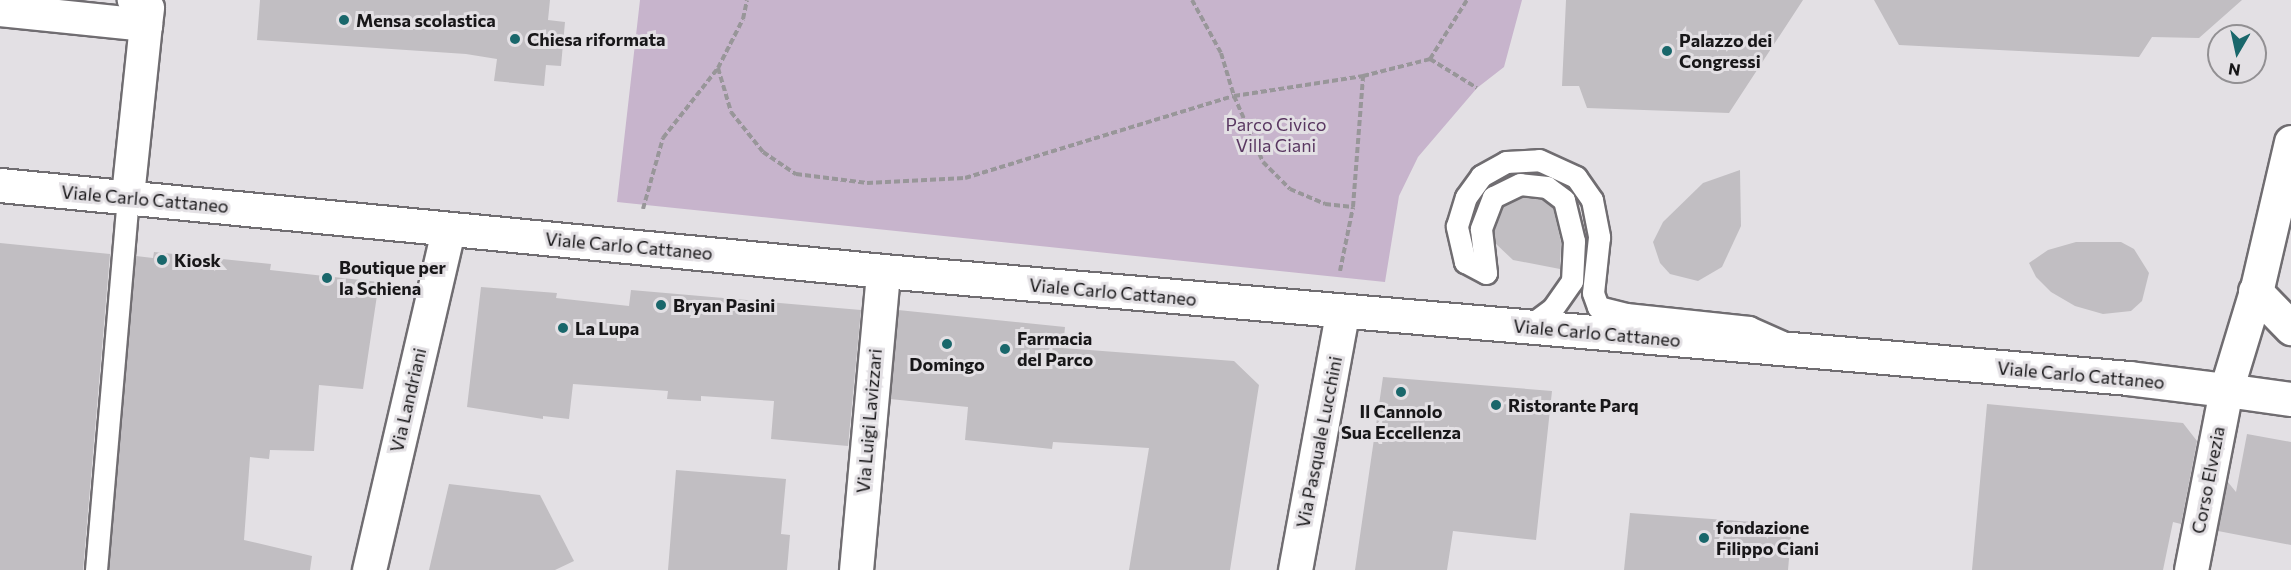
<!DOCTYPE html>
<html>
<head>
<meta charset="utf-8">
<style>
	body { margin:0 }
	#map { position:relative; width:2291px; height:570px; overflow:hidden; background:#e3e0e4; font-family:Commissioner,sans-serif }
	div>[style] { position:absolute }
	.green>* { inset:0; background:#c7b4cc }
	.building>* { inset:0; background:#c1bec2 }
	.path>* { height:4px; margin-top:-2px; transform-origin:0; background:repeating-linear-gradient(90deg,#989699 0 6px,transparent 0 9px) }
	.roads { filter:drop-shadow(2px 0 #706d71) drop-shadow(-2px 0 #706d71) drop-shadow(0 2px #706d71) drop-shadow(0 -2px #706d71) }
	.service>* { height:21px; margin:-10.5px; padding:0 10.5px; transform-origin:10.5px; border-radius:10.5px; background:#fff }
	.pedestrian>* { height:32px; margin:-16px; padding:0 16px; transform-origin:16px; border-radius:16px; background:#fff }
	.minor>* { height:33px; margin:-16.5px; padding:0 16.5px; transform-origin:16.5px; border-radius:16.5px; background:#fff }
	.tertiary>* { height:33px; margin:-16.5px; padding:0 16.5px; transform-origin:16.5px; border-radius:16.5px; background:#fff }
	.secondary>* { height:33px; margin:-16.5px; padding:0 16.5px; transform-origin:16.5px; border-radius:16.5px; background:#fff }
	.dots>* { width:16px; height:16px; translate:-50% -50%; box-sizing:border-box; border:3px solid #e3e0e4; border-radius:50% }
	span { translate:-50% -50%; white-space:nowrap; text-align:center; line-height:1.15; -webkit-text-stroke:6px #e3e0e4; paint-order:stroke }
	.poi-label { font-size:18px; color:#181719; font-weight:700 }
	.left { translate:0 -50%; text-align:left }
	.park-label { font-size:18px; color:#5a3862 }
	.street-label { font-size:18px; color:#181719 }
	.north { position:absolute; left:2207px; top:24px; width:60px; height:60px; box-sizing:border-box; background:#e3e0e4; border:2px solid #929093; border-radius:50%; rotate:189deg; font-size:16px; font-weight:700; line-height:24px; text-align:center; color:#181719 }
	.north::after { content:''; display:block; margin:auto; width:21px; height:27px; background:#19676b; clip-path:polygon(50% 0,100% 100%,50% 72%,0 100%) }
</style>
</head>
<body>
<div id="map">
	<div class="green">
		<div style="clip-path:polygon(640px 0,1522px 0,1504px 67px,1477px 88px,1418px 157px,1399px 196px,1385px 282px,617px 202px)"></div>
	</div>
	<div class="building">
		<div style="clip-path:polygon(260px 0,550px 0,548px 20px,565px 22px,561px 66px,546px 65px,544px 86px,494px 81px,497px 59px,466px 54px,257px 40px)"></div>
		<div style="clip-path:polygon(1566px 0,1803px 0,1729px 113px,1587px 108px,1579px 86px,1562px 86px)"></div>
		<div style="clip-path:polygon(1874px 0,2242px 0,2199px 38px,2152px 37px,2139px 57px,1899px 45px)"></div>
		<div style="clip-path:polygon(1740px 170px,1741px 226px,1722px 267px,1698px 281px,1670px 274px,1660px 263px,1653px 242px,1663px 222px,1703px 183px)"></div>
		<div style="clip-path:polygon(1522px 197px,1542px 199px,1553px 207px,1561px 242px,1560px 269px,1513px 260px,1495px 243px,1494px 231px,1503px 206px)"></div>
		<div style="clip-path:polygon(2076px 242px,2121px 242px,2134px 249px,2149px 273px,2142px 301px,2131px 311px,2103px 314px,2075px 306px,2051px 292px,2036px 277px,2029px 263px,2048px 250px)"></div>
		<div style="clip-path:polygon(0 243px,110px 254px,83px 570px,0 570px)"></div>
		<div style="clip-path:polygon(154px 252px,271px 264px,270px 270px,379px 282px,363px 389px,319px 385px,314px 451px,270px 450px,269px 459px,250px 457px,244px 540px,312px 556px,310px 570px,109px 570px,136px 256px,153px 258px)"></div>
		<div style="clip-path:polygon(481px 287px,557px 293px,556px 298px,629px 306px,631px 290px,861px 310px,848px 446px,771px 439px,774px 401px,701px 396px,701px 401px,667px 399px,668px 391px,573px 384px,569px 419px,543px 416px,543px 419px,467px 407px)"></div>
		<div style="clip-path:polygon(898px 310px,1065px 327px,1063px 348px,1234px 361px,1259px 385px,1230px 570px,1129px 570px,1149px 448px,1053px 442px,1052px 449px,965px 440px,968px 407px,890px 399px)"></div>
		<div style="clip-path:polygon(1383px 377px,1552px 391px,1536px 540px,1453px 531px,1447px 570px,1355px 570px)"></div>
		<div style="clip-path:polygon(1987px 404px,2183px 423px,2197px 441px,2181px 524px,2173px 522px,2163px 570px,1972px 570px)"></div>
		<div style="clip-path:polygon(2247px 434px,2291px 442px,2291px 545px,2218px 531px,2227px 481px,2236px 492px)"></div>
		<div style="clip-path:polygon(676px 470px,786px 479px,781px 534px,790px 535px,787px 570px,668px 570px)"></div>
		<div style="clip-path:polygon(449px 484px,540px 495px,574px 561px,555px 570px,429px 570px)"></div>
		<div style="clip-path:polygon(1630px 513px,1792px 525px,1788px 570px,1624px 570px)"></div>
	</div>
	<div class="path">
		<div style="left:1192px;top:0;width:60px;rotate:61.3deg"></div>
		<div style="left:1221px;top:53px;width:45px;rotate:73.2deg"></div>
		<div style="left:1234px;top:96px;width:72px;rotate:66.3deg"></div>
		<div style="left:1263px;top:162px;width:38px;rotate:45deg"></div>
		<div style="left:1290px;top:189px;width:38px;rotate:23deg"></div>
		<div style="left:1325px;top:204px;width:28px;rotate:6deg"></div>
		<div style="left:1430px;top:59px;width:55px;rotate:31.7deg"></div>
		<div style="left:718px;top:68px;width:46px;rotate:73.5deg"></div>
		<div style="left:731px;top:112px;width:51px;rotate:51.3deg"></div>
		<div style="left:763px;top:152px;width:40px;rotate:34deg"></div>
		<div style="left:796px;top:174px;width:72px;rotate:7.2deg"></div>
		<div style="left:867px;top:183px;width:98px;rotate:-2.9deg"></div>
		<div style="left:965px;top:178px;width:281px;rotate:-17deg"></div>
		<div style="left:1234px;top:96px;width:131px;rotate:-8.8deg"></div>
		<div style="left:643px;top:209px;width:74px;rotate:-74.3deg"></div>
		<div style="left:663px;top:138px;width:89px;rotate:-51.8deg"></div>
		<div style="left:718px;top:68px;width:55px;rotate:-63deg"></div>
		<div style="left:743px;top:19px;width:19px;rotate:-78deg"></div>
		<div style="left:1340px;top:271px;width:65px;rotate:-78.5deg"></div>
		<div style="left:1353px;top:207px;width:131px;rotate:-85.6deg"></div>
		<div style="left:1363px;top:76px;width:69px;rotate:-14.2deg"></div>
		<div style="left:1430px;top:59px;width:70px;rotate:-57.9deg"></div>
	</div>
	<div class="roads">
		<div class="service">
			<div style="left:1528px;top:327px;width:31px;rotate:-37deg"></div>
			<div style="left:1553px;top:308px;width:33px;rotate:-55deg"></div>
			<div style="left:1572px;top:281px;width:40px;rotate:-87.1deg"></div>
			<div style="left:1574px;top:241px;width:42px;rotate:-103.7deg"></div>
			<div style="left:1564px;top:200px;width:21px;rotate:-143deg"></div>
			<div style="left:1547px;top:187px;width:27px;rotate:-174deg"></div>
			<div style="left:1520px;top:184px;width:30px;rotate:154deg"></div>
			<div style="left:1493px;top:197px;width:34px;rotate:111deg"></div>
			<div style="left:1481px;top:229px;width:44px;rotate:83.5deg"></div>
			<div style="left:1486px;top:273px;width:24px;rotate:-152deg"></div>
			<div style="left:1465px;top:262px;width:37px;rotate:-103deg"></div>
			<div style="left:1457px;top:226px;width:30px;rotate:-73deg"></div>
			<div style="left:1466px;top:197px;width:26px;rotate:-54deg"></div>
			<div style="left:1481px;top:176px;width:29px;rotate:-29deg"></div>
			<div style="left:1506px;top:162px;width:33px;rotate:-3deg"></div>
			<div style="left:1539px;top:160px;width:41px;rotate:24.7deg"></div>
			<div style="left:1576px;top:177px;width:28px;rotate:55deg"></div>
			<div style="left:1592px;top:200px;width:38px;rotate:79deg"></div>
			<div style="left:1599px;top:237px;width:56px;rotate:96.1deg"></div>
			<div style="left:1593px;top:293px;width:15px;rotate:70deg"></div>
			<div style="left:1598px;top:307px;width:29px;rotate:14deg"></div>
			<div style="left:1626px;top:314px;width:124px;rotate:6deg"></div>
			<div style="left:1749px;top:327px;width:37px;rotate:24deg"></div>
			<div style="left:96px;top:570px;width:375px;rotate:-85.1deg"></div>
		</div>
		<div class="pedestrian">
			<div style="left:0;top:10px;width:147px;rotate:5.9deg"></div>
			<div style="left:146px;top:25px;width:17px;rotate:-83deg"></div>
			<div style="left:128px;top:196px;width:172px;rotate:-84deg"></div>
			<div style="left:146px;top:25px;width:28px;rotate:-116deg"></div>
		</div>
		<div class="minor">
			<div style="left:369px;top:570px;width:349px;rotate:-76.9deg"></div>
			<div style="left:856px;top:570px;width:300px;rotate:-84.8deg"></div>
			<div style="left:1295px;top:570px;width:261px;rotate:-79.6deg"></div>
		</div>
		<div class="tertiary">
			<div style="left:2255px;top:291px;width:52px;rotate:45.8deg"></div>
			<div style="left:2226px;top:390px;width:66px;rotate:7.9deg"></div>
		</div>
		<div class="secondary">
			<div style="left:0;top:185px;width:887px;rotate:5.56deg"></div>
			<div style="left:883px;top:271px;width:1250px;rotate:4.91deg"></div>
			<div style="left:2128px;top:378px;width:99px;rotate:7deg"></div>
			<div style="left:2191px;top:570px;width:183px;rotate:-79deg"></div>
			<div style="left:2226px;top:390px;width:107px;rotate:-73.1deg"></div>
			<div style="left:2257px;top:288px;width:150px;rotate:-76.9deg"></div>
		</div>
	</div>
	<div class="dots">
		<div style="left:344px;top:20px;background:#19676b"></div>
		<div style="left:515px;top:39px;background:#19676b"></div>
		<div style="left:1667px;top:51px;background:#19676b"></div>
		<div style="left:162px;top:260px;background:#19676b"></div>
		<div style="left:327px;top:278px;background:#19676b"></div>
		<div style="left:661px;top:305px;background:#19676b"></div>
		<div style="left:563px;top:328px;background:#19676b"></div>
		<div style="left:947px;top:344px;background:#19676b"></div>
		<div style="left:1005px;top:349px;background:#19676b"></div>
		<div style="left:1401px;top:392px;background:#19676b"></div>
		<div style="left:1496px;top:405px;background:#19676b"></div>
		<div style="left:1704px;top:538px;background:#19676b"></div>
	</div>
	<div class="poi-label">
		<span class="left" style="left:356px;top:20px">Mensa scolastica</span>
		<span class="left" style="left:527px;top:39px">Chiesa riformata</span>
		<span class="left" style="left:1679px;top:51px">Palazzo dei<br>Congressi</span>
		<span class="left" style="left:174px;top:260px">Kiosk</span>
		<span class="left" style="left:339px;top:278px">Boutique per<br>la Schiena</span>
		<span class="left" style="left:673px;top:305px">Bryan Pasini</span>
		<span class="left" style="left:575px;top:328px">La Lupa</span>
		<span class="left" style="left:1017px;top:349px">Farmacia<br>del Parco</span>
		<span style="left:947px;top:364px">Domingo</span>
		<span class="left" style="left:1508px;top:405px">Ristorante Parq</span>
		<span style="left:1401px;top:422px">Il Cannolo<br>Sua Eccellenza</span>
		<span class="left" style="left:1716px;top:538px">fondazione<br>Filippo Ciani</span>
	</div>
	<div class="park-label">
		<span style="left:1276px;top:135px">Parco Civico<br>Villa Ciani</span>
	</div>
	<div class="street-label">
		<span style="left:145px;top:199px;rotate:5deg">Viale Carlo Cattaneo</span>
		<span style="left:629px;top:246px;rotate:5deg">Viale Carlo Cattaneo</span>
		<span style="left:1113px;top:292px;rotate:5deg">Viale Carlo Cattaneo</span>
		<span style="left:1597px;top:333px;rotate:5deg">Viale Carlo Cattaneo</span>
		<span style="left:2081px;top:375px;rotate:5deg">Viale Carlo Cattaneo</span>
		<span style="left:408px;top:400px;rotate:-77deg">Via Landriani</span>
		<span style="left:869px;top:421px;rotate:-85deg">Via Luigi Lavizzari</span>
		<span style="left:1319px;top:442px;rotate:-79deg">Via Pasquale Lucchini</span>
		<span style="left:2208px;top:480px;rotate:-79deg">Corso Elvezia</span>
	</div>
	<div class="north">N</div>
</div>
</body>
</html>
